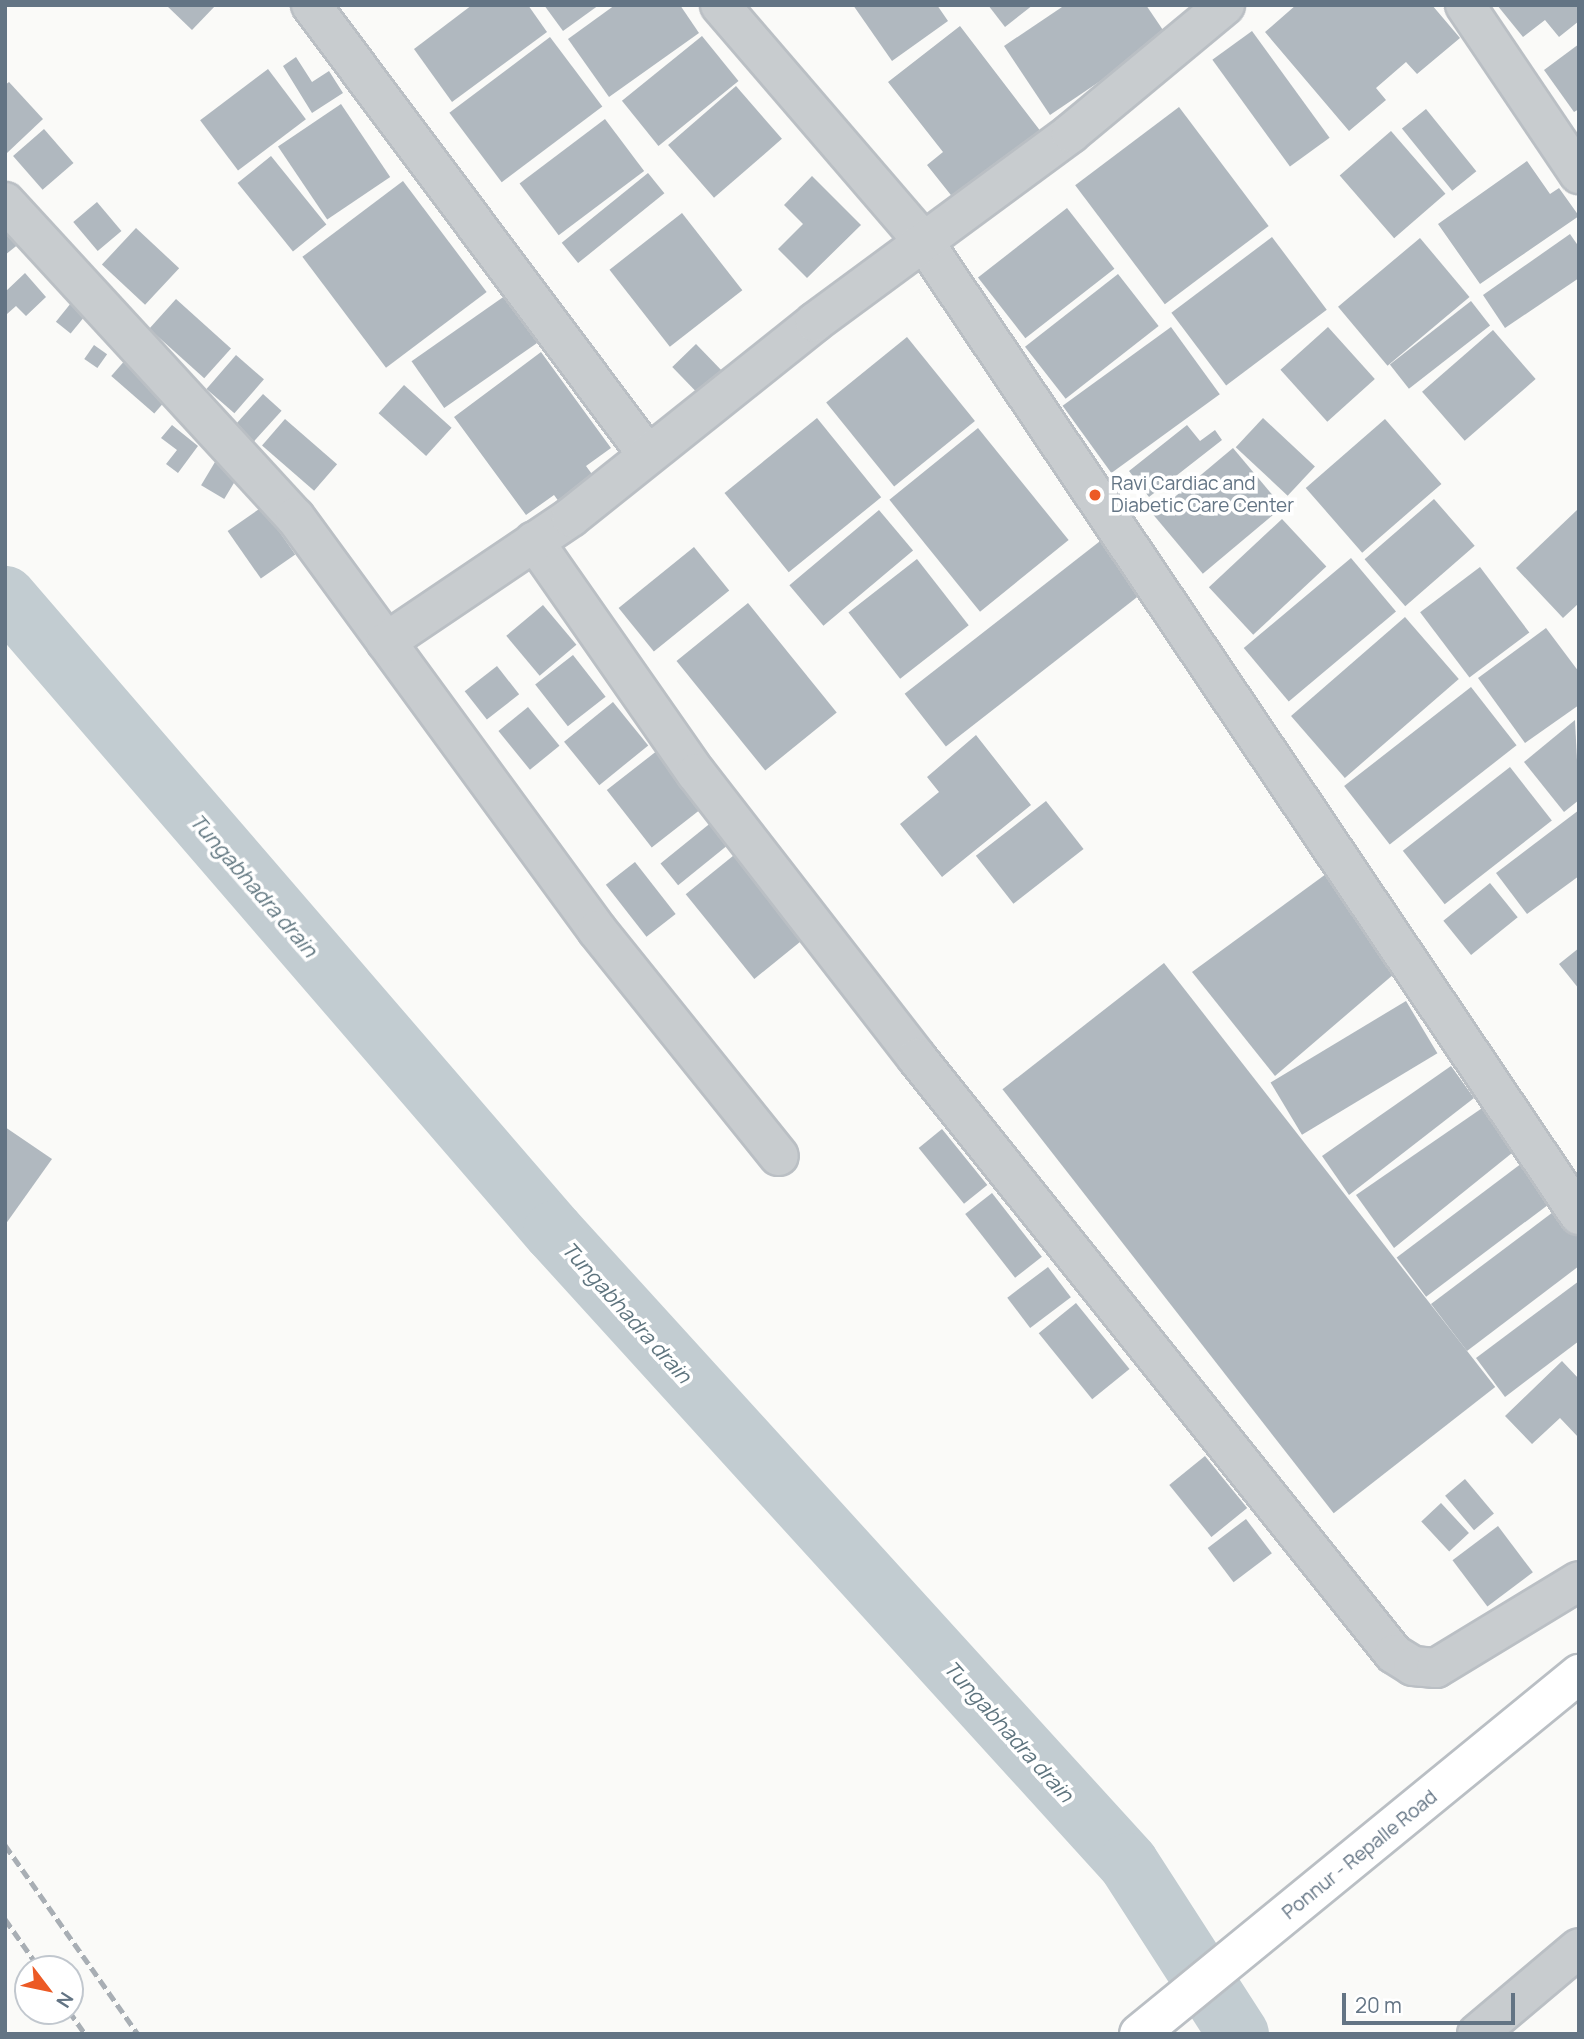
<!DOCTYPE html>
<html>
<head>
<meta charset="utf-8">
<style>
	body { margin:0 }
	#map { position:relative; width:1584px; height:2039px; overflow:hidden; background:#fafaf8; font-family:Manrope,sans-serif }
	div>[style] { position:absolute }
	.canal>* { height:61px; margin:-30.5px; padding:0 30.5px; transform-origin:30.5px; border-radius:30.5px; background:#c2ccd1 }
	.building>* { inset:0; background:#b0b8bf; transform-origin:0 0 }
	.roads { filter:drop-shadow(2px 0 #babfc4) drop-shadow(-2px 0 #babfc4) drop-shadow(0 2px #babfc4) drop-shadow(0 -2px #babfc4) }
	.street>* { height:38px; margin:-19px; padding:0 19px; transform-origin:19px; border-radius:19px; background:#c8cccf }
	.secondary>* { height:38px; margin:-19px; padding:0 19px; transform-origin:19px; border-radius:19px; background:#fff }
	.rail>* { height:5px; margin-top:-2.5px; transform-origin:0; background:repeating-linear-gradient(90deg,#a8aeb4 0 10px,transparent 0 15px) }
	.dots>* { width:19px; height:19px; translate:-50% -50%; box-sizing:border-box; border:4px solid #fff; border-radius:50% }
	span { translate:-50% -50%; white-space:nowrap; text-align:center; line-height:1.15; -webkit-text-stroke:7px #fff; paint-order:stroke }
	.poi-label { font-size:19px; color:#637484 }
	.left { translate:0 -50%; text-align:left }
	.street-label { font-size:19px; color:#637484 }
	.water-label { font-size:21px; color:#5e747e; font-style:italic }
	.frame { position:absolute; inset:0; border:7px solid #637484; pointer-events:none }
	.north { position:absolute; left:14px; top:1955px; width:70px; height:70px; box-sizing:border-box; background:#fff; border:2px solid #c1c7ce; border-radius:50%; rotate:122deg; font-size:19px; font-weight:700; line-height:28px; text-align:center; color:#637484 }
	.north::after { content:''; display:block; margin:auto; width:24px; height:32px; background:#ec5a25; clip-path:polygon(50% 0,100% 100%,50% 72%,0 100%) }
	.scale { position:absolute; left:1342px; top:1993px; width:173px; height:32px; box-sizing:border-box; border:4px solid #637484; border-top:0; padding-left:9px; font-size:21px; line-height:24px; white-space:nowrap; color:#637484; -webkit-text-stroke:5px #fff; paint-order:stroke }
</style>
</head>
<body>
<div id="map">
	<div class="canal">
		<div style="left:5px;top:596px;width:839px;rotate:49.21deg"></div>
		<div style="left:553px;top:1231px;width:854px;rotate:47.7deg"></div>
		<div style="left:1128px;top:1863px;width:203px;rotate:57.2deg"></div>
	</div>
	<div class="building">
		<div style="clip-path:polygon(166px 5px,216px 5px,192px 30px)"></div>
		<div style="clip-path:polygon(472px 5px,528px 5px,547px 32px,452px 102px,414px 49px)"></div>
		<div style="clip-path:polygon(544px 5px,599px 5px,563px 31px)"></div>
		<div style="clip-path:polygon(615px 5px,680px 5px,699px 33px,609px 97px,568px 39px)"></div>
		<div style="clip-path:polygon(853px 5px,937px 5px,948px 21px,892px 61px)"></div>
		<div style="clip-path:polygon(988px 5px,1033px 5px,1005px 27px)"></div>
		<div style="clip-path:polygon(1065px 5px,1146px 5px,1167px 36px,1050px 115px,1004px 46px)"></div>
		<div style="clip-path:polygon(1296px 5px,1432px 5px,1460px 38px,1417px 74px,1406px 62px,1376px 88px,1386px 100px,1349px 131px,1265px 32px)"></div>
		<div style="clip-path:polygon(1497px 5px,1579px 5px,1579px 21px,1559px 37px,1545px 20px,1523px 37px)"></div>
		<div style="clip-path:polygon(960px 26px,1045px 137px,958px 204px,927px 165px,943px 152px,888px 82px)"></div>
		<div style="left:1252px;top:31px;width:132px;height:49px;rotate:54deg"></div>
		<div style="left:702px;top:36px;width:58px;height:103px;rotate:51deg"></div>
		<div style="left:550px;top:37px;width:87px;height:126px;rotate:53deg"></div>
		<div style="clip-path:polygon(1579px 44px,1579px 109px,1574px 112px,1544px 70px)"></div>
		<div style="clip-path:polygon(296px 57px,312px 82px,329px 71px,343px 93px,312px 113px,283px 66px)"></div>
		<div style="left:268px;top:69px;width:63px;height:85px;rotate:53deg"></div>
		<div style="clip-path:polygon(9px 82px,43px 119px,7px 153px,5px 85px)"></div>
		<div style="left:736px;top:86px;width:70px;height:90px;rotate:49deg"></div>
		<div style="left:341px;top:104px;width:88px;height:76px;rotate:56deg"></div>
		<div style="left:1179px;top:107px;width:149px;height:130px;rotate:53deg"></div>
		<div style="left:1426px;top:109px;width:80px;height:31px;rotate:51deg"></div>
		<div style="left:605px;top:119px;width:65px;height:107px;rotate:53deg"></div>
		<div style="left:44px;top:129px;width:45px;height:41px;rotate:49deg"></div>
		<div style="left:1391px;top:131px;width:83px;height:68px;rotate:49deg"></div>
		<div style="left:271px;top:156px;width:88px;height:43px;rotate:51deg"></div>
		<div style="clip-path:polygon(1527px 161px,1550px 194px,1559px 188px,1579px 216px,1480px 284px,1438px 224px)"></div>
		<div style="left:648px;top:173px;width:26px;height:111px;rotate:51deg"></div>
		<div style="clip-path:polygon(812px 176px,861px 225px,807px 278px,778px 249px,803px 224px,784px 205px)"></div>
		<div style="left:403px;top:181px;width:139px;height:126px;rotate:53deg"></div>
		<div style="left:97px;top:202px;width:38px;height:31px;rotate:50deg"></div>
		<div style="left:1067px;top:208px;width:77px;height:113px;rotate:52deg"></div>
		<div style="left:682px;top:213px;width:98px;height:92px;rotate:52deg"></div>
		<div style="clip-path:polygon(5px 215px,25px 239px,5px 255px)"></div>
		<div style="left:136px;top:228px;width:59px;height:50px;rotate:43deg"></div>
		<div style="clip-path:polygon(1570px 234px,1579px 247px,1579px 278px,1505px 328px,1483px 295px)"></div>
		<div style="left:1272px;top:237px;width:91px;height:126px;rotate:53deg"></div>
		<div style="left:1420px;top:238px;width:77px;height:107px;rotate:50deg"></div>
		<div style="clip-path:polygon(25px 273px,46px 297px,26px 316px,16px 306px,7px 314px,5px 292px)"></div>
		<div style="left:1118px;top:274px;width:66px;height:118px;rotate:52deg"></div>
		<div style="left:509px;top:293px;width:57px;height:119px;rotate:55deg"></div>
		<div style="left:176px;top:299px;width:74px;height:40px;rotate:42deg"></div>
		<div style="left:1471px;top:301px;width:31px;height:103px;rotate:52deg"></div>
		<div style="left:71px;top:303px;width:19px;height:24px;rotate:39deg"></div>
		<div style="left:1171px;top:327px;width:83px;height:134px;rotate:54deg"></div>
		<div style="left:1328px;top:327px;width:70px;height:64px;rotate:48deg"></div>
		<div style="left:1493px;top:330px;width:65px;height:94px;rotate:49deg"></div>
		<div style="left:907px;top:337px;width:108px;height:104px;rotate:51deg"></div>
		<div style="left:696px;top:344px;width:47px;height:33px;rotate:46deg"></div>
		<div style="left:94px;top:345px;width:16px;height:17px;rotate:35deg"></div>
		<div style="clip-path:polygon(541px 352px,611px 448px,586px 466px,597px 481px,562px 506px,554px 495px,526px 515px,454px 417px)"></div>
		<div style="left:236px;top:355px;width:37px;height:45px;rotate:41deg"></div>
		<div style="left:127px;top:358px;width:57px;height:24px;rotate:41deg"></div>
		<div style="left:404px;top:385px;width:64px;height:38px;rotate:42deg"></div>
		<div style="left:263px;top:394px;width:25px;height:42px;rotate:42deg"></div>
		<div style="left:817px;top:418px;width:102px;height:119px;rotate:51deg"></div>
		<div style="left:1263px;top:418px;width:71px;height:40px;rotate:43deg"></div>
		<div style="left:285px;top:419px;width:69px;height:35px;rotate:41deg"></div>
		<div style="left:1385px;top:419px;width:86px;height:105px;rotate:49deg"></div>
		<div style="clip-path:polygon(172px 425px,198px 446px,178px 473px,166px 464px,177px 450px,161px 438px)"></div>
		<div style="clip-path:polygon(1187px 425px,1200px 441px,1215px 430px,1222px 440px,1149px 497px,1129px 471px)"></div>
		<div style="left:978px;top:428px;width:144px;height:114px;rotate:51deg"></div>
		<div style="left:1233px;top:448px;width:77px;height:104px;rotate:50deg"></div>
		<div style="left:215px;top:462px;width:27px;height:27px;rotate:31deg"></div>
		<div style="left:1434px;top:499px;width:62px;height:92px;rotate:49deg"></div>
		<div style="left:262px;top:507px;width:58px;height:42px;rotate:55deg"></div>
		<div style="left:879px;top:510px;width:53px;height:117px;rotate:50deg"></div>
		<div style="clip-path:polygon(1577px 510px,1579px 603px,1563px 618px,1516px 568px)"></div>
		<div style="left:1282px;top:519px;width:65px;height:100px;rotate:47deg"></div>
		<div style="left:1104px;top:538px;width:67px;height:253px;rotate:52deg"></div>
		<div style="left:694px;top:547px;width:56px;height:97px;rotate:51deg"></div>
		<div style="left:1351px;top:558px;width:70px;height:140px;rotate:50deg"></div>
		<div style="left:917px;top:559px;width:84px;height:87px;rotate:52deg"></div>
		<div style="left:1480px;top:567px;width:82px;height:75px;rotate:53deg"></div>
		<div style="left:748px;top:603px;width:141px;height:92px;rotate:51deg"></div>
		<div style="left:543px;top:605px;width:52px;height:48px;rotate:50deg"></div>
		<div style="left:1405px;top:617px;width:82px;height:151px;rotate:49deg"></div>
		<div style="clip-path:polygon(1546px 628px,1579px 672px,1579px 705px,1525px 743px,1478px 678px)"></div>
		<div style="left:573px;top:655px;width:53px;height:48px;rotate:52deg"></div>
		<div style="left:497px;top:666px;width:36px;height:41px;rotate:52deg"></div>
		<div style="left:1471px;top:687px;width:74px;height:161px;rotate:52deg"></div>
		<div style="left:613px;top:702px;width:56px;height:63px;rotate:51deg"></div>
		<div style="left:528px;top:707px;width:50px;height:38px;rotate:51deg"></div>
		<div style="clip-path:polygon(1575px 720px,1579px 800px,1564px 812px,1524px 762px)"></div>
		<div style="clip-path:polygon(976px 735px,1031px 805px,942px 877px,900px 824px,939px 792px,927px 777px)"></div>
		<div style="left:658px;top:750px;width:73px;height:65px;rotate:52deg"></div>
		<div style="left:1510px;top:767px;width:68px;height:136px;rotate:52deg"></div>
		<div style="left:1046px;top:801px;width:61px;height:89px;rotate:52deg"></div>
		<div style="clip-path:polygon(1579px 810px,1579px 876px,1527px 914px,1496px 873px)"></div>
		<div style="left:718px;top:817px;width:28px;height:74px;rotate:51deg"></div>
		<div style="left:744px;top:847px;width:109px;height:75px;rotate:51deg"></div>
		<div style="left:635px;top:862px;width:66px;height:37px;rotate:52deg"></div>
		<div style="clip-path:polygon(1326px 874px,1394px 974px,1275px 1076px,1192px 972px)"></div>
		<div style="left:1490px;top:883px;width:44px;height:60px;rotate:51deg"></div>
		<div style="clip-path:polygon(1579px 948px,1579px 989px,1559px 964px)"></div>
		<div style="left:1164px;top:963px;width:538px;height:205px;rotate:52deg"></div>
		<div style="left:1406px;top:1001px;width:61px;height:158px;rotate:59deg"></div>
		<div style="clip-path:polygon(1451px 1066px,1474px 1098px,1349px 1195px,1322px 1156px)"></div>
		<div style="clip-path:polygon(1488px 1104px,1512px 1153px,1394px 1248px,1356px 1195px)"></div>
		<div style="clip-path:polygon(5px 1127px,52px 1159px,5px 1225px)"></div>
		<div style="left:942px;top:1129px;width:72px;height:30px;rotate:51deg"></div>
		<div style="left:1530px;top:1157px;width:49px;height:167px;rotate:53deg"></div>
		<div style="left:992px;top:1193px;width:81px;height:34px;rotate:52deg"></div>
		<div style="clip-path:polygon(1561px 1206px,1579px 1230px,1579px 1266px,1467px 1351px,1431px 1304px)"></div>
		<div style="left:1048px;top:1267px;width:38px;height:51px;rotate:53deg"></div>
		<div style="clip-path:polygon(1579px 1281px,1579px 1341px,1505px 1397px,1476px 1358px)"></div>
		<div style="left:1076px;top:1303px;width:85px;height:48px;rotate:51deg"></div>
		<div style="clip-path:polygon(1562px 1361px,1579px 1379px,1579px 1438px,1560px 1418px,1532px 1444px,1505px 1416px)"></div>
		<div style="left:1205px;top:1456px;width:67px;height:46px;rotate:51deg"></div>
		<div style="left:1465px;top:1479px;width:45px;height:26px;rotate:50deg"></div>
		<div style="left:1441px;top:1503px;width:41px;height:27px;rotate:47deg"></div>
		<div style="left:1246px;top:1519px;width:43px;height:48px;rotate:53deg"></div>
		<div style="left:1498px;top:1526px;width:58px;height:57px;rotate:53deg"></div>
	</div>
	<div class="roads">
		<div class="street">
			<div style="left:311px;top:5px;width:561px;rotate:53.19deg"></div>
			<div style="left:720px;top:5px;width:313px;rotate:49.3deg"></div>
			<div style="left:924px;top:242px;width:1173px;rotate:56.05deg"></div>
			<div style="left:1465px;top:5px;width:204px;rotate:56deg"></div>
			<div style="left:5px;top:202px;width:428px;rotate:47.4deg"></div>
			<div style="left:295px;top:517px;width:512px;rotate:53.82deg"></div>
			<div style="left:597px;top:930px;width:290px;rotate:51.2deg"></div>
			<div style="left:534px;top:541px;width:283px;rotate:55.1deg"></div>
			<div style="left:696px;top:773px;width:361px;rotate:52.2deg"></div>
			<div style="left:917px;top:1058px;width:763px;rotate:51.33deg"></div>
			<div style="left:1394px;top:1654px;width:22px;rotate:32deg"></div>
			<div style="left:1413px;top:1666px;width:23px;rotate:5deg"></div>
			<div style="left:1436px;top:1668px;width:167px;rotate:-31.3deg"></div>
			<div style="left:386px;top:642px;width:223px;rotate:-34deg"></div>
			<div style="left:571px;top:517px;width:312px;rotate:-38.6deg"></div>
			<div style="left:815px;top:322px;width:318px;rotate:-36.4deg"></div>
			<div style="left:1071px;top:133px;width:200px;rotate:-39.7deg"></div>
			<div style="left:1477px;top:2034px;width:133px;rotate:-40.1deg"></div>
		</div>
		<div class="secondary">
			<div style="left:1139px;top:2034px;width:569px;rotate:-39.29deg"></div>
		</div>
	</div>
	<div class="rail">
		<div style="left:5px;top:1845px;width:231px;rotate:54.9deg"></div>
		<div style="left:5px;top:1919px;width:61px;rotate:55deg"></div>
		<div style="left:69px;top:2011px;width:28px;rotate:55deg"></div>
	</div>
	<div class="dots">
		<div style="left:1095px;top:495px;background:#ec5a25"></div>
	</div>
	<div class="poi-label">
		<span class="left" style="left:1111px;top:495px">Ravi Cardiac and<br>Diabetic Care Center</span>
	</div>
	<div class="street-label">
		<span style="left:1360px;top:1855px;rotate:-39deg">Ponnur - Repalle Road</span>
	</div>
	<div class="water-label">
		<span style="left:254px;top:885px;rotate:49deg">Tungabhadra drain</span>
		<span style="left:627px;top:1312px;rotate:48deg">Tungabhadra drain</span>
		<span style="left:1009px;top:1731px;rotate:48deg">Tungabhadra drain</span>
	</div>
	<div class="frame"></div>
	<div class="north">N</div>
	<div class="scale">20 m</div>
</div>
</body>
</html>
